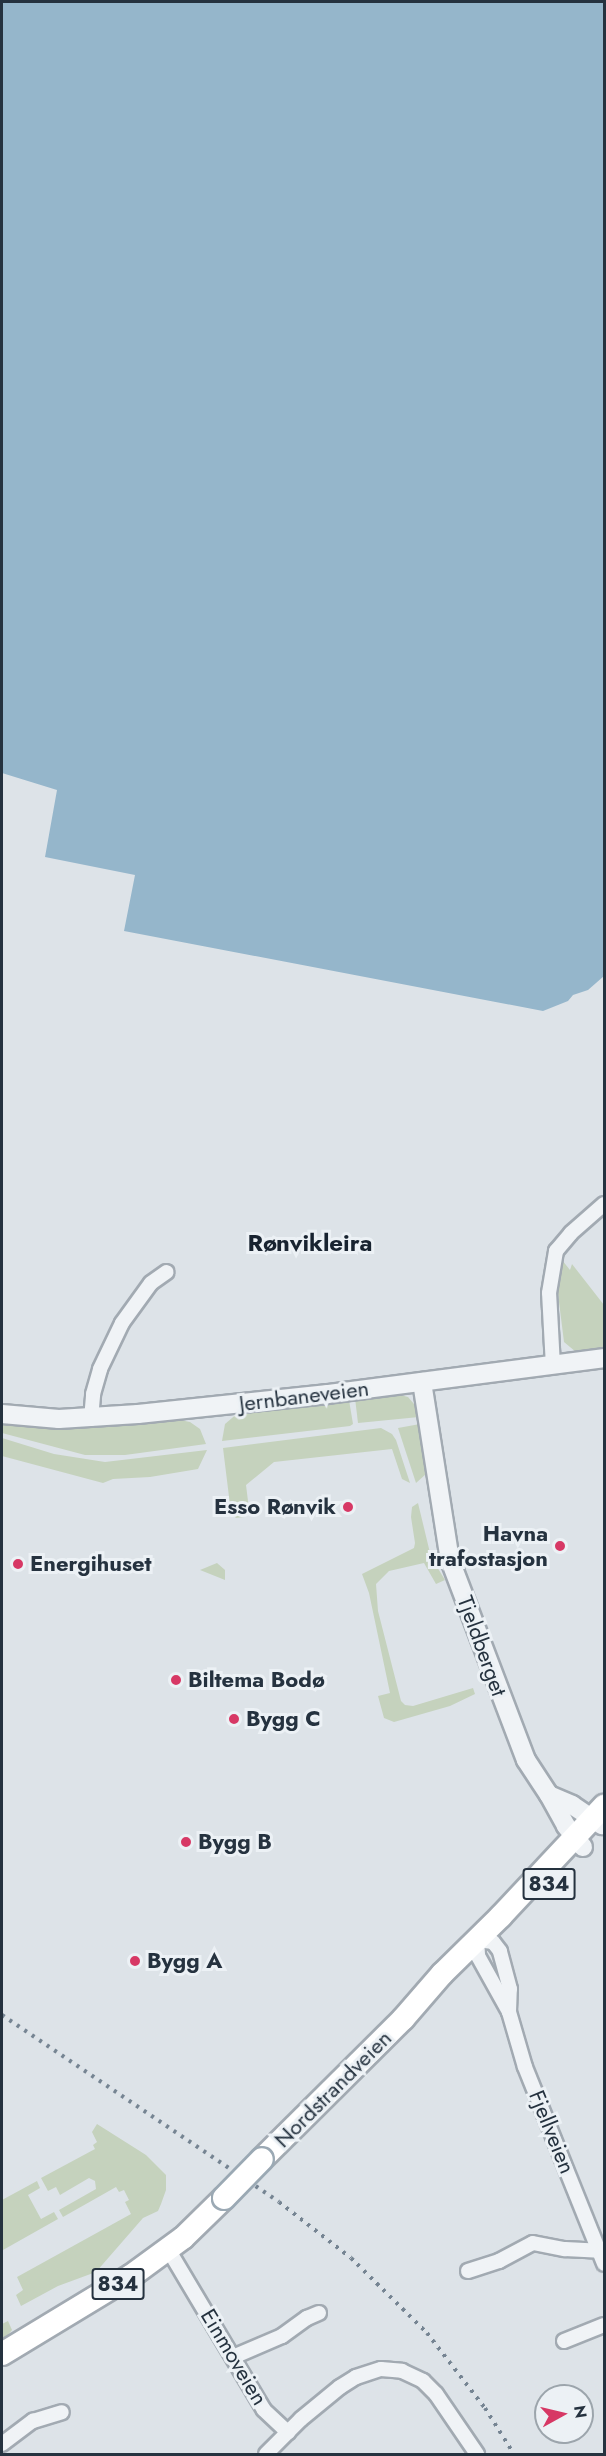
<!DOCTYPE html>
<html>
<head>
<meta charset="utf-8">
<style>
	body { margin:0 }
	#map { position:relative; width:606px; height:2456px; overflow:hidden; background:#dde3e8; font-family:Jost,sans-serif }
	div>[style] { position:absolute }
	.green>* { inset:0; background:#c5d2bd }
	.water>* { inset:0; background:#95b6cb }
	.roads { filter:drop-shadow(2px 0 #a2aab2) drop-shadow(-2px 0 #a2aab2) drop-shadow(0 2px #a2aab2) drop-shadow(0 -2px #a2aab2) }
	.minor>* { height:14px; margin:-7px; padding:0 7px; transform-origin:7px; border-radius:7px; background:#f0f3f6 }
	.tertiary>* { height:18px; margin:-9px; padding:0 9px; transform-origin:9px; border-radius:9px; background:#f0f3f6 }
	.primary>* { height:22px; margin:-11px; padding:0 11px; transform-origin:11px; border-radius:11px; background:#fff }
	.rail>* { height:4px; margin-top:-2px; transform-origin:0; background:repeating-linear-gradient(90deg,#758492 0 3px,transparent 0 9px) }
	.bridges { filter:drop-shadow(2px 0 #9ba9b4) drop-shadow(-2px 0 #9ba9b4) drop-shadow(0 2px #9ba9b4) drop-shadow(0 -2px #9ba9b4) }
	.primary-bridge>* { height:22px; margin:-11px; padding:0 11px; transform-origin:11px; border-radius:11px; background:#fff }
	.dots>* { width:16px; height:16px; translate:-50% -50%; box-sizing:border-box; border:3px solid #ecf1f5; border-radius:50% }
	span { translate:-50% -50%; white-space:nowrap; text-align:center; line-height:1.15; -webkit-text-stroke:6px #ecf1f5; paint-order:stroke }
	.shield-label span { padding:2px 4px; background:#ecf1f5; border:2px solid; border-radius:4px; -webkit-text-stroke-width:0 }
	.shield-label { font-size:21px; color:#25323f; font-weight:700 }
	.street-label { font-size:22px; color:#25323f }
	.poi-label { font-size:22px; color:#25323f; font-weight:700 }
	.right { translate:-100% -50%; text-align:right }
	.left { translate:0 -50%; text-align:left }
	.neighbourhood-label { font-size:24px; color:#182330; font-weight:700 }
	.frame { position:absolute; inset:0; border:3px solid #25323f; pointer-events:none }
	.north { position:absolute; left:534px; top:2384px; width:60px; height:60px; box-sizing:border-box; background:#ecf1f5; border:2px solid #9ca5ac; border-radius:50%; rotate:82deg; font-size:16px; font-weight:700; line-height:24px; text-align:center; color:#25323f }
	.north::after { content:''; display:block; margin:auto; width:21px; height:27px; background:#d73865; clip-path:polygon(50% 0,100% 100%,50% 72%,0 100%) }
</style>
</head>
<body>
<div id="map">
	<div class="green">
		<div style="clip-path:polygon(562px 1260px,570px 1270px,572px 1264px,604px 1305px,604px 1351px,576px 1352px,564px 1342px,557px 1286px)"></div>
		<div style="clip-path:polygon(393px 1393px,408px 1397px,414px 1404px,419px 1417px,358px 1423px,355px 1398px)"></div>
		<div style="clip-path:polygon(349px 1400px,353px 1424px,350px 1426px,222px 1441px,225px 1424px,239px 1412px)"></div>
		<div style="clip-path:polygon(180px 1420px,190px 1422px,200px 1429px,206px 1444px,125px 1455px,85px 1455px,2px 1433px,2px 1422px,69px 1428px)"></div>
		<div style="clip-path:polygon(420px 1424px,426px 1474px,416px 1483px,398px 1428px)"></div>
		<div style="clip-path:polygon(381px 1428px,392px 1434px,396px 1440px,410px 1483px,402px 1479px,392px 1449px,274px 1462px,246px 1485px,249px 1509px,244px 1517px,236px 1518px,231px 1513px,223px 1448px)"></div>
		<div style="clip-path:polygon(2px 1438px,54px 1454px,105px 1462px,207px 1450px,198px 1469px,150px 1477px,113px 1479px,103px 1483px,2px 1456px)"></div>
		<div style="clip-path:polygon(418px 1503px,431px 1557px,445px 1580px,436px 1584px,424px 1563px,389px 1571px,376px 1584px,378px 1611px,401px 1701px,405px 1705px,413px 1706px,473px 1688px,475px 1694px,450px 1706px,394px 1722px,384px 1718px,378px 1696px,390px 1693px,369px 1593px,362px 1574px,414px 1548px,415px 1543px,411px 1517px,412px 1507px)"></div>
		<div style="clip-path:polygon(217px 1563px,225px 1570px,225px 1580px,200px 1570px)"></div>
		<div style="clip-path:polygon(97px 2124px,146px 2155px,166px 2175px,166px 2190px,161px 2204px,158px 2211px,143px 2218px,96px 2272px,58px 2286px,21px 2306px,16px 2295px,23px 2290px,17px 2277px,131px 2214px,125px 2202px,129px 2200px,124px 2190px,119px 2192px,116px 2187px,63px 2217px,59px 2210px,96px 2189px,95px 2181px,89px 2178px,60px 2195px,56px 2187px,48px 2191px,41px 2178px,95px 2149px,93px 2145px,97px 2142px,92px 2132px)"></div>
		<div style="clip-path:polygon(37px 2181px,40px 2188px,28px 2195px,41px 2219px,54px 2212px,58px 2219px,3px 2250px,2px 2200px)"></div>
		<div style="clip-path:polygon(8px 2321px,12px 2330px,2px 2342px,2px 2324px)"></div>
	</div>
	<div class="water">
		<div style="clip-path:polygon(2px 2px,604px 2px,604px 976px,588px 990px,573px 995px,568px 1001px,543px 1011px,124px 931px,135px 875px,45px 857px,57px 790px,2px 773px)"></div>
	</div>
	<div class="roads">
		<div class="minor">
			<div style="left:553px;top:1366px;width:73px;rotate:-93.1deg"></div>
			<div style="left:549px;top:1293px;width:43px;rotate:-80.5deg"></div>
			<div style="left:556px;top:1251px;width:23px;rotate:-50deg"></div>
			<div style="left:571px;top:1233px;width:44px;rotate:-41.3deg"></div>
			<div style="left:91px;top:1419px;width:25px;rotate:-85deg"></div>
			<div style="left:93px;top:1394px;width:26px;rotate:-74deg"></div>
			<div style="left:100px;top:1369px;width:51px;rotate:-64.4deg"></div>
			<div style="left:122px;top:1323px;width:49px;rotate:-54.1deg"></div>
			<div style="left:151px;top:1283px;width:19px;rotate:-35deg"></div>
			<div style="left:509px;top:2012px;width:23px;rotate:-88deg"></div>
			<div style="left:510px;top:1989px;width:39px;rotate:-105deg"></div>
			<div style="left:500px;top:1951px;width:11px;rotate:-128deg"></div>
			<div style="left:493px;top:1942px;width:16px;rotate:-173deg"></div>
			<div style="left:477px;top:1940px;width:16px;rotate:86deg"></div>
			<div style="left:478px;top:1956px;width:64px;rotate:61deg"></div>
			<div style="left:509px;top:2012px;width:57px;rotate:73.8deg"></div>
			<div style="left:525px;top:2067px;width:212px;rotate:68.1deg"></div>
			<div style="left:168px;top:2249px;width:187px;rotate:59.2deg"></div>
			<div style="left:264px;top:2410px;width:33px;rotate:43deg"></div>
			<div style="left:468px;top:2271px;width:33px;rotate:-18deg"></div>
			<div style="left:499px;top:2261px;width:38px;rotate:-28deg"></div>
			<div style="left:533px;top:2243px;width:33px;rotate:11deg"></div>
			<div style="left:565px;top:2249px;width:34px;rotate:3deg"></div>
			<div style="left:564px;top:2341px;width:43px;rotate:-21.8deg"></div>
			<div style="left:233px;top:2357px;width:53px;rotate:-23.2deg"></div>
			<div style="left:282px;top:2336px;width:31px;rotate:-36deg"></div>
			<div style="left:307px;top:2318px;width:13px;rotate:-23deg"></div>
			<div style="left:2px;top:2444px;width:39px;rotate:-37deg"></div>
			<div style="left:33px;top:2421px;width:30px;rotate:-17deg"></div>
			<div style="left:266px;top:2454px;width:49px;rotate:-45deg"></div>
			<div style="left:301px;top:2419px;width:50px;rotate:-39.4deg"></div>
			<div style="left:340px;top:2387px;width:19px;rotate:-32deg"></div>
			<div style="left:356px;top:2377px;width:26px;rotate:-18deg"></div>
			<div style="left:381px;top:2369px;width:21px;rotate:5deg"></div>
			<div style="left:402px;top:2371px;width:23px;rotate:25deg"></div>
			<div style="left:423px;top:2381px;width:18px;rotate:45deg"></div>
			<div style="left:436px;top:2394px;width:73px;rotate:55.7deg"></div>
		</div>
		<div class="tertiary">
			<div style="left:422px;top:1382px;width:180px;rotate:81.1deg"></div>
			<div style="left:450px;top:1560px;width:214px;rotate:69.2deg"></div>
			<div style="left:526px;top:1760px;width:42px;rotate:56.7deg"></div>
			<div style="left:549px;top:1795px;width:35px;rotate:61deg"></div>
			<div style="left:566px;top:1826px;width:27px;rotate:51deg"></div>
			<div style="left:2px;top:1414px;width:57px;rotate:5deg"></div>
			<div style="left:59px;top:1419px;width:79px;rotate:-3.6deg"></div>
			<div style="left:138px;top:1414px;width:191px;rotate:-6deg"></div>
			<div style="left:328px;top:1394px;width:278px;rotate:-7.4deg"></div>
			<div style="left:549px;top:1795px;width:25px;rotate:23deg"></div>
			<div style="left:572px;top:1805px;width:36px;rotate:34deg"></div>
		</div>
		<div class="primary">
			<div style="left:262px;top:2159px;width:199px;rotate:-44.8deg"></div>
			<div style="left:403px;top:2019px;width:60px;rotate:-49.1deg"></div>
			<div style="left:442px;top:1974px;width:83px;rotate:-44.5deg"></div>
			<div style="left:501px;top:1916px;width:151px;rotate:-46.9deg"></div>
			<div style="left:2px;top:2354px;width:151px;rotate:-31.2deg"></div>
			<div style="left:131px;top:2276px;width:64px;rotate:-36.2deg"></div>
			<div style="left:183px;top:2238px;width:57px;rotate:-44.3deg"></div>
		</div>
	</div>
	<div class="rail">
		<div style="left:2px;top:2015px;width:334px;rotate:34deg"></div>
		<div style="left:279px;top:2202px;width:91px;rotate:37.9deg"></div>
		<div style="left:351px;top:2258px;width:107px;rotate:44.6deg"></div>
		<div style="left:427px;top:2333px;width:95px;rotate:52.3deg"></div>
		<div style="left:485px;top:2408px;width:54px;rotate:57.8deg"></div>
	</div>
	<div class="bridges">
		<div class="primary-bridge">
			<div style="left:224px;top:2198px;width:54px;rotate:-45.7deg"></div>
		</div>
	</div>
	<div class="dots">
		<div style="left:348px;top:1507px;background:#d73865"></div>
		<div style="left:560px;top:1546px;background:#d73865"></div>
		<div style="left:18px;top:1564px;background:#d73865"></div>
		<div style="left:176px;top:1680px;background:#d73865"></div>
		<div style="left:234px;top:1719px;background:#d73865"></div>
		<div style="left:186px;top:1842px;background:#d73865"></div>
		<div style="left:135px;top:1961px;background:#d73865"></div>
	</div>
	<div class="shield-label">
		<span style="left:549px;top:1884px">834</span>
		<span style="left:118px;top:2284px">834</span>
	</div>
	<div class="street-label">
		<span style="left:304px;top:1396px;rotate:-7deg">Jernbaneveien</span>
		<span style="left:482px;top:1646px;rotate:70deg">Tjeldberget</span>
		<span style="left:333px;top:2089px;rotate:-45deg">Nordstrandveien</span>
		<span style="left:552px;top:2132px;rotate:68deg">Fjellveien</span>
		<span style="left:234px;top:2357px;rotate:59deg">Einmoveien</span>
	</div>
	<div class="poi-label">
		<span class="right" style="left:336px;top:1507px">Esso Rønvik</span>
		<span class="right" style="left:548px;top:1546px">Havna<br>trafostasjon</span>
		<span class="left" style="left:30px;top:1564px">Energihuset</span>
		<span class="left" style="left:188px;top:1680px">Biltema Bodø</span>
		<span class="left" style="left:246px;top:1719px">Bygg C</span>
		<span class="left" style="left:198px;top:1842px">Bygg B</span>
		<span class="left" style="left:147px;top:1961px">Bygg A</span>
	</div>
	<div class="neighbourhood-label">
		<span style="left:310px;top:1243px">Rønvikleira</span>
	</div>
	<div class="frame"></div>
	<div class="north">N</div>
</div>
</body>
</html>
